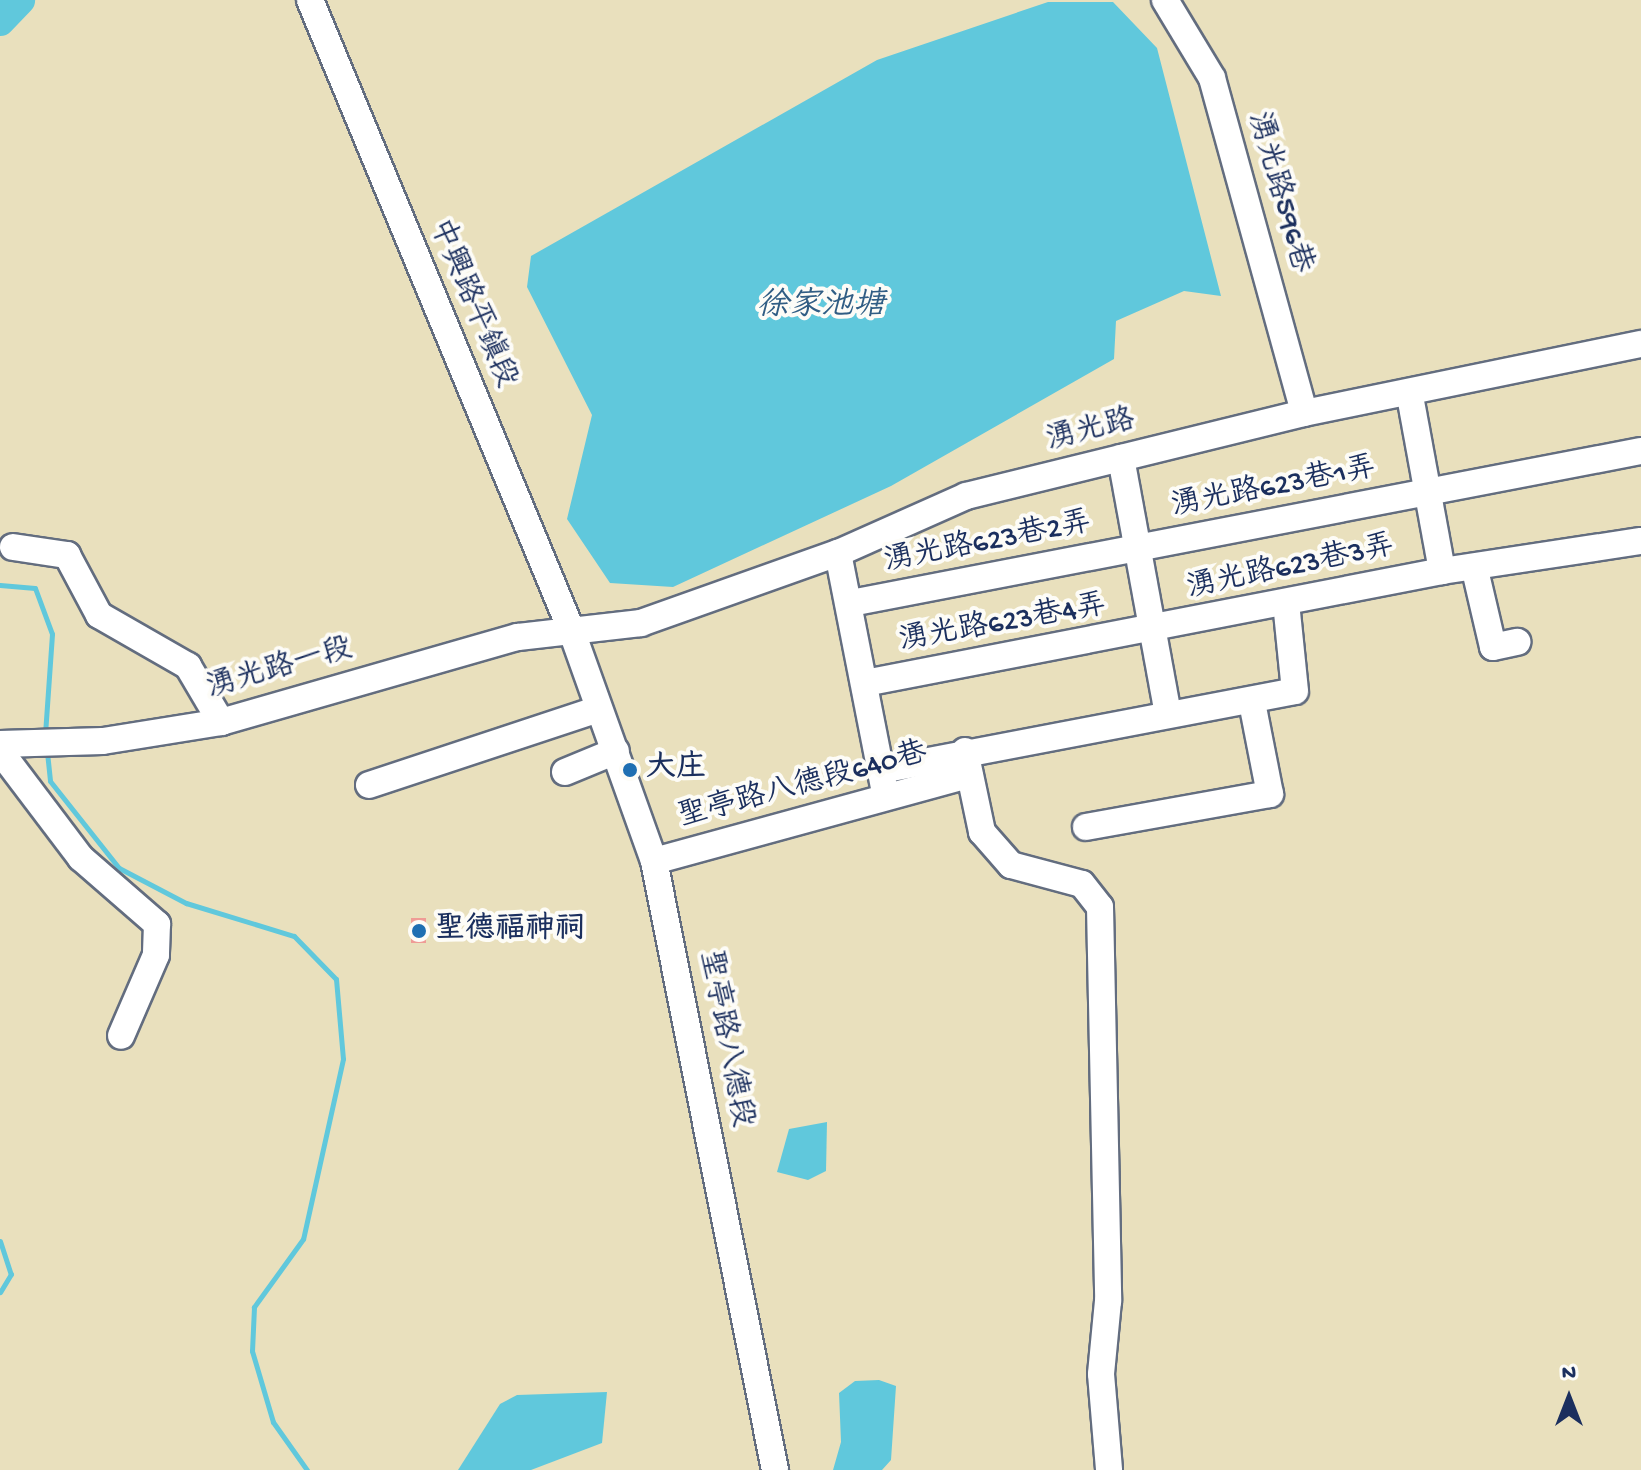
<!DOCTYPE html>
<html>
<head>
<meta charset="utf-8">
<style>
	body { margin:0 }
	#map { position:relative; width:1641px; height:1470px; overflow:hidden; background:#e9e0bd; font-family:"Gochi Hand","LXGW WenKai TC",sans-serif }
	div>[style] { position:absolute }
	.water>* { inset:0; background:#60c8dc }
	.stream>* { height:5px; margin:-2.5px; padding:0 2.5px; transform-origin:2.5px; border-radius:2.5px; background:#60c8dc }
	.river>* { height:30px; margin:-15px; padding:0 15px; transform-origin:15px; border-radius:15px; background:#60c8dc }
	.building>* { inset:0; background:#ef9c96; transform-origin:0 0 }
	.roads { filter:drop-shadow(2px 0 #636d7f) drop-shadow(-2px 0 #636d7f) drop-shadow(0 2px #636d7f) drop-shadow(0 -2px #636d7f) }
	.minor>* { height:26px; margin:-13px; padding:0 13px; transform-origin:13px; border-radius:13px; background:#fff }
	.dots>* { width:22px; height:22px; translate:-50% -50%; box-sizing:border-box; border:4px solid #fdfcf7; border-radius:50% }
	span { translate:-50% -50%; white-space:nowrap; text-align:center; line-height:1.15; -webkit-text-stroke:8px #fdfcf7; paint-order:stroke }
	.street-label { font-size:30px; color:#1b2f5e }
	.poi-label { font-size:30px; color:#1b2f5e; font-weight:700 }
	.left { translate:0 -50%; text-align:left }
	.water-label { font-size:32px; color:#305d84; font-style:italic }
	.north { position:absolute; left:1529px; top:1358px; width:80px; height:80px; -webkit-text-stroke:6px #fdfcf7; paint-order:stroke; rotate:0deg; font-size:22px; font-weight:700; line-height:32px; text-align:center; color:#1b2f5e }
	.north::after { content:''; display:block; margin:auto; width:28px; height:36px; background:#1b2f5e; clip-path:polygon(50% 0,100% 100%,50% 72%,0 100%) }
</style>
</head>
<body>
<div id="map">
	<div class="water">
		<div style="clip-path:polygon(1048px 2px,1113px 2px,1157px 48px,1221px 296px,1184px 291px,1116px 321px,1114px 359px,891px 486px,673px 587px,610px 583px,567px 519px,592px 415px,527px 287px,531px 256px,877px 60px)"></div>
		<div style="clip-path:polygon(827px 1122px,826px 1171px,808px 1180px,777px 1172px,789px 1129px)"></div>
		<div style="clip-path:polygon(879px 1380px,896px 1386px,891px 1460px,882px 1470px,833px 1470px,841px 1442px,839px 1393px,855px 1381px)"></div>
		<div style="clip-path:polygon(607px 1392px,602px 1443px,531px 1470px,458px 1470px,500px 1404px,517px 1395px)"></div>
	</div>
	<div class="stream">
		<div style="left:0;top:585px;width:35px;rotate:5deg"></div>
		<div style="left:35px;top:588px;width:49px;rotate:69.7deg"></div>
		<div style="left:52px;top:634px;width:100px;rotate:94deg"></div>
		<div style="left:47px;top:752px;width:29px;rotate:84deg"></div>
		<div style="left:50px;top:781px;width:111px;rotate:51.6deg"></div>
		<div style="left:119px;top:868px;width:76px;rotate:27.6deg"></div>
		<div style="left:186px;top:903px;width:113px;rotate:17deg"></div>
		<div style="left:294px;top:936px;width:60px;rotate:45.7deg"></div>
		<div style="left:336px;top:979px;width:80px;rotate:85deg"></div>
		<div style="left:343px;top:1059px;width:184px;rotate:102.5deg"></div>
		<div style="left:303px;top:1239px;width:84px;rotate:125.8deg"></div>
		<div style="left:254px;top:1307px;width:44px;rotate:92.6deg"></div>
		<div style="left:252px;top:1351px;width:74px;rotate:73.5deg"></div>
		<div style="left:273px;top:1422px;width:59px;rotate:54.7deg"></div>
		<div style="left:0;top:1241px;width:35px;rotate:72deg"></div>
		<div style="left:11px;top:1274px;width:21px;rotate:121deg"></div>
	</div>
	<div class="river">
		<div style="left:0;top:21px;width:29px;rotate:-46deg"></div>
	</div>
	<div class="building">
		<div style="left:411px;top:918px;width:15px;height:25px"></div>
	</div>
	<div class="roads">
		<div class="minor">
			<div style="left:310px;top:0;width:684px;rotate:67.48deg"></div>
			<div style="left:572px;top:632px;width:243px;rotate:70.3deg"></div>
			<div style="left:654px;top:861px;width:621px;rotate:78.76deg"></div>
			<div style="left:1165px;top:0;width:91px;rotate:58.9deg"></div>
			<div style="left:1212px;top:78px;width:347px;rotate:74.6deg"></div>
			<div style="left:1410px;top:396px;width:178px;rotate:79.6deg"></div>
			<div style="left:1121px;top:458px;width:259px;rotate:79.6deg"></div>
			<div style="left:13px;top:547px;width:55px;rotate:8.4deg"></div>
			<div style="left:67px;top:555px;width:68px;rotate:61.9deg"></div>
			<div style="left:99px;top:615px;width:103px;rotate:29.8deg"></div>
			<div style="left:188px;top:666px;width:65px;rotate:59.5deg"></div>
			<div style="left:838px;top:553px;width:238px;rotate:78.9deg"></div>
			<div style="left:1475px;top:570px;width:79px;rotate:76.8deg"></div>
			<div style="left:1493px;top:647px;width:25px;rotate:-12deg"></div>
			<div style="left:851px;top:603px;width:804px;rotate:-10.89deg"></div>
			<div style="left:865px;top:683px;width:588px;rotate:-10.98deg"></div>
			<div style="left:1442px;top:571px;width:201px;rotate:-8.6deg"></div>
			<div style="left:0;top:744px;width:103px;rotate:-1.7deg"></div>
			<div style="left:103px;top:741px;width:120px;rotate:-9.1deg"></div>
			<div style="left:221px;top:722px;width:309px;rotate:-16deg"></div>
			<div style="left:518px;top:637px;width:124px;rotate:-6.5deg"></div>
			<div style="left:641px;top:623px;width:209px;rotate:-19.6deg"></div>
			<div style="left:838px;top:553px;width:140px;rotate:-24deg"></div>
			<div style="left:966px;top:496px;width:348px;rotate:-13.8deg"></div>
			<div style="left:1304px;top:413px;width:344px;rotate:-11.6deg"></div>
			<div style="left:0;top:751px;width:134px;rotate:52.9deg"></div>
			<div style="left:81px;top:858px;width:101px;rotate:41deg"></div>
			<div style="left:157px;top:924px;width:31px;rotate:92deg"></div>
			<div style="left:156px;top:955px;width:88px;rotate:113.4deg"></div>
			<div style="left:965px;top:751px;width:83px;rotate:78.1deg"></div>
			<div style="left:982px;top:832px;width:44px;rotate:48.7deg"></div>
			<div style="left:1011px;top:865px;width:73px;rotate:15deg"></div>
			<div style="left:1082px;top:884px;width:29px;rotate:52deg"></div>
			<div style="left:1100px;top:907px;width:394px;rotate:88.8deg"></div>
			<div style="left:1108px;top:1301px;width:73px;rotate:95.5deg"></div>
			<div style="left:1101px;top:1374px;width:96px;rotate:85.2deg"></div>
			<div style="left:881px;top:770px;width:421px;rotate:-10.8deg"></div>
			<div style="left:1295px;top:691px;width:88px;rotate:-95.8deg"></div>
			<div style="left:565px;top:772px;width:55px;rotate:-22.4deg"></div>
			<div style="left:369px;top:785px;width:242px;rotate:-18.3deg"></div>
			<div style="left:1086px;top:827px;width:187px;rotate:-10.2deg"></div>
			<div style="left:1270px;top:794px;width:94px;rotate:-101.1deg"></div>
			<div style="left:654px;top:861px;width:327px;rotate:-15.3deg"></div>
		</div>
	</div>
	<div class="dots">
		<div style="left:630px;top:770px;background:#1f6fb2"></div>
		<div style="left:419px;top:931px;background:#1f6fb2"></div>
	</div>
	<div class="street-label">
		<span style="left:1278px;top:193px;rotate:74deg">湧光路596巷</span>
		<span style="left:471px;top:304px;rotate:67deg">中興路平鎮段</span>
		<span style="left:1091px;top:432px;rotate:-14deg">湧光路</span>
		<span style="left:1274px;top:489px;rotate:-11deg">湧光路623巷1弄</span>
		<span style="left:988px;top:544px;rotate:-11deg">湧光路623巷2弄</span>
		<span style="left:1291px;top:569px;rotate:-12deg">湧光路623巷3弄</span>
		<span style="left:1003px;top:625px;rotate:-10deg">湧光路623巷4弄</span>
		<span style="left:280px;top:670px;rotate:-16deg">湧光路一段</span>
		<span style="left:803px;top:787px;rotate:-15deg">聖亭路八德段640巷</span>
		<span style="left:724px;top:1039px;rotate:79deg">聖亭路八德段</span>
	</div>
	<div class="poi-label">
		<span class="left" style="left:646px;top:770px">大庄</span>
		<span class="left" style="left:435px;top:931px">聖德福神祠</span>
	</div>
	<div class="water-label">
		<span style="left:821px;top:307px">徐家池塘</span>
	</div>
	<div class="north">N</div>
</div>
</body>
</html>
